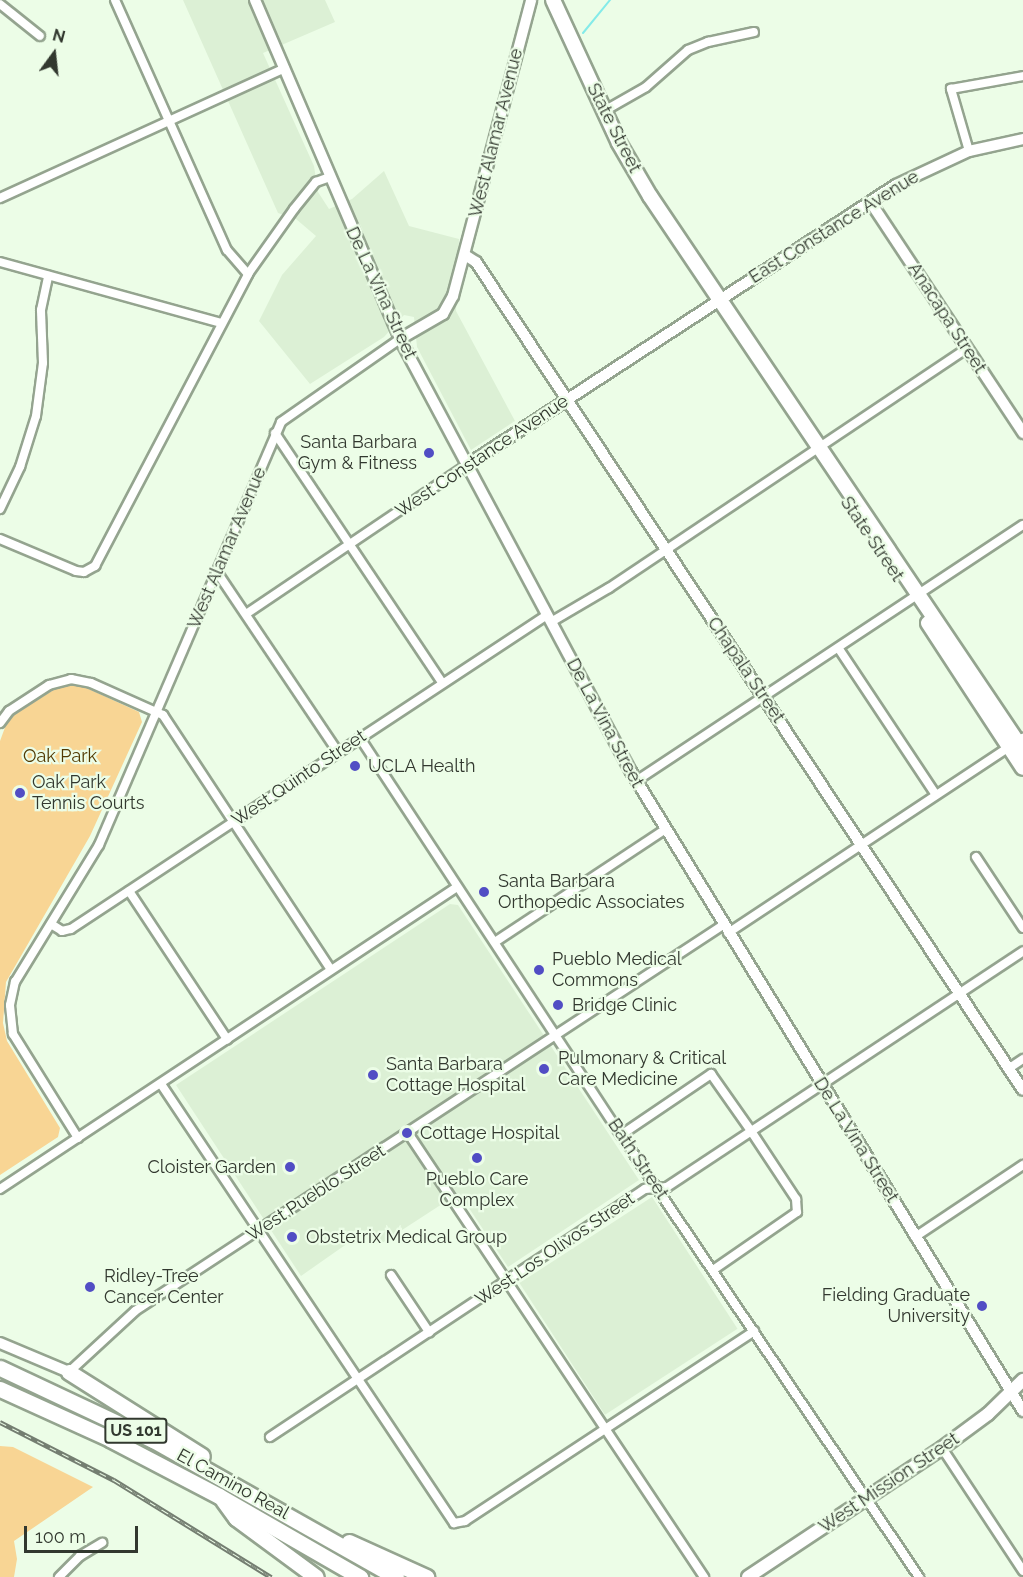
<!DOCTYPE html>
<html>
<head>
<meta charset="utf-8">
<style>
	body { margin:0 }
	#map { position:relative; width:1023px; height:1577px; overflow:hidden; background:#ecfde7; font-family:Raleway,sans-serif }
	div>[style] { position:absolute }
	.built>* { inset:0; background:#dcf0d5; transform-origin:0 0 }
	.green>* { inset:0; background:#f8d594 }
	.stream>* { height:2px; margin:-1px; padding:0 1px; transform-origin:1px; border-radius:1px; background:#84ebe9 }
	.roads { filter:drop-shadow(2px 0 #94a48f) drop-shadow(-2px 0 #94a48f) drop-shadow(0 2px #94a48f) drop-shadow(0 -2px #94a48f) }
	.minor>* { height:8px; margin:-4px; padding:0 4px; transform-origin:4px; border-radius:4px; background:#fff }
	.tertiary>* { height:10px; margin:-5px; padding:0 5px; transform-origin:5px; border-radius:5px; background:#fff }
	.secondary>* { height:12px; margin:-6px; padding:0 6px; transform-origin:6px; border-radius:6px; background:#fff }
	.primary>* { height:14px; margin:-7px; padding:0 7px; transform-origin:7px; border-radius:7px; background:#fff }
	.motorway>* { height:15px; margin:-7.5px; padding:0 7.5px; transform-origin:7.5px; border-radius:7.5px; background:#fff }
	.rail>* { height:4.5px; margin-top:-2.25px; transform-origin:0; background:repeating-linear-gradient(90deg,#ecfde7 0 7px,#747e71 0 14px); box-sizing:border-box; border-block:2px solid #747e71 }
	.dots>* { width:16px; height:16px; translate:-50% -50%; box-sizing:border-box; border:3px solid #ecfde7; border-radius:50% }
	span { translate:-50% -50%; white-space:nowrap; text-align:center; line-height:1.15; -webkit-text-stroke:4.5px #ecfde7; paint-order:stroke }
	.shield-label span { padding:2px 4px; background:#ecfde7; border:2px solid; border-radius:4px; -webkit-text-stroke-width:0 }
	.shield-label { font-size:16px; color:#32382f; font-weight:700 }
	.street-label { font-size:18px; color:#32382f }
	.poi-label { font-size:18px; color:#32382f }
	.right { translate:-100% -50%; text-align:right }
	.left { translate:0 -50%; text-align:left }
	.park-label { font-size:18px; color:#513900 }
	.north { position:absolute; left:24px; top:24px; width:60px; height:60px; -webkit-text-stroke:4px #ecfde7; paint-order:stroke; rotate:15deg; font-size:16px; font-weight:700; line-height:24px; text-align:center; color:#32382f }
	.north::after { content:''; display:block; margin:auto; width:21px; height:27px; background:#32382f; clip-path:polygon(50% 0,100% 100%,50% 72%,0 100%) }
	.scale { position:absolute; left:24px; top:1526px; width:114px; height:27px; box-sizing:border-box; border:3px solid #32382f; border-top:0; padding-left:8px; font-size:18px; line-height:21px; white-space:nowrap; color:#32382f; -webkit-text-stroke:4px #ecfde7; paint-order:stroke }
</style>
</head>
<body>
<div id="map">
	<div class="built">
		<div style="clip-path:polygon(183px 0,325px 0,335px 22px,263px 53px,314px 166px,318px 192px,329px 209px,352px 199px,384px 171px,409px 226px,459px 239px,456px 311px,515px 421px,471px 450px,417px 347px,414px 317px,404px 315px,384px 337px,310px 384px,259px 321px,282px 275px,316px 236px,296px 219px,278px 213px)"></div>
		<div style="clip-path:polygon(450px 904px,458px 905px,639px 1180px,508px 1267px,459px 1193px,379px 1245px,368px 1229px,301px 1276px,176px 1085px)"></div>
		<div style="left:652px;top:1197px;width:157px;height:158px;rotate:57deg"></div>
	</div>
	<div class="green">
		<div style="clip-path:polygon(80px 685px,139px 712px,142px 722px,90px 836px,6px 982px,3px 1023px,7px 1041px,60px 1128px,58px 1137px,0 1175px,0 741px,7px 722px,16px 713px,60px 686px)"></div>
		<div style="clip-path:polygon(0 1446px,13px 1447px,93px 1487px,14px 1541px,17px 1559px,14px 1577px,0 1577px)"></div>
	</div>
	<div class="stream">
		<div style="left:583px;top:33px;width:43px;rotate:-50.7deg"></div>
	</div>
	<div class="roads">
		<div class="minor">
			<div style="left:115px;top:0;width:274px;rotate:65.9deg"></div>
			<div style="left:227px;top:250px;width:32px;rotate:49deg"></div>
			<div style="left:0;top:4px;width:51px;rotate:38.7deg"></div>
			<div style="left:604px;top:111px;width:48px;rotate:-29.7deg"></div>
			<div style="left:646px;top:87px;width:56px;rotate:-41.4deg"></div>
			<div style="left:688px;top:50px;width:22px;rotate:-22deg"></div>
			<div style="left:708px;top:42px;width:47px;rotate:-12.3deg"></div>
			<div style="left:969px;top:151px;width:65px;rotate:-106.2deg"></div>
			<div style="left:951px;top:89px;width:73px;rotate:-10.2deg"></div>
			<div style="left:0;top:198px;width:313px;rotate:-24.5deg"></div>
			<div style="left:0;top:262px;width:229px;rotate:15.4deg"></div>
			<div style="left:275px;top:433px;width:300px;rotate:56.2deg"></div>
			<div style="left:0;top:509px;width:47px;rotate:-64.5deg"></div>
			<div style="left:20px;top:467px;width:53px;rotate:-72.6deg"></div>
			<div style="left:36px;top:416px;width:53px;rotate:-82.5deg"></div>
			<div style="left:43px;top:363px;width:53px;rotate:-92.2deg"></div>
			<div style="left:41px;top:310px;width:35px;rotate:-78deg"></div>
			<div style="left:0;top:539px;width:82px;rotate:22.8deg"></div>
			<div style="left:76px;top:571px;width:8px;rotate:7deg"></div>
			<div style="left:84px;top:572px;width:13px;rotate:-29deg"></div>
			<div style="left:95px;top:566px;width:330px;rotate:-62.3deg"></div>
			<div style="left:248px;top:274px;width:80px;rotate:-54.7deg"></div>
			<div style="left:294px;top:209px;width:35px;rotate:-51deg"></div>
			<div style="left:316px;top:182px;width:15px;rotate:-20deg"></div>
			<div style="left:217px;top:572px;width:217px;rotate:56.1deg"></div>
			<div style="left:246px;top:614px;width:267px;rotate:-34deg"></div>
			<div style="left:551px;top:622px;width:67px;rotate:-30.4deg"></div>
			<div style="left:609px;top:588px;width:431px;rotate:-33.8deg"></div>
			<div style="left:839px;top:649px;width:175px;rotate:56.4deg"></div>
			<div style="left:0;top:723px;width:15px;rotate:-53deg"></div>
			<div style="left:9px;top:711px;width:48px;rotate:-33deg"></div>
			<div style="left:49px;top:685px;width:23px;rotate:-15deg"></div>
			<div style="left:71px;top:679px;width:20px;rotate:11deg"></div>
			<div style="left:91px;top:683px;width:79px;rotate:24deg"></div>
			<div style="left:163px;top:715px;width:305px;rotate:56.6deg"></div>
			<div style="left:360px;top:738px;width:475px;rotate:56.7deg"></div>
			<div style="left:621px;top:1135px;width:533px;rotate:56.01deg"></div>
			<div style="left:636px;top:781px;width:464px;rotate:-33.5deg"></div>
			<div style="left:976px;top:857px;width:85px;rotate:56.5deg"></div>
			<div style="left:129px;top:891px;width:178px;rotate:56.5deg"></div>
			<div style="left:51px;top:924px;width:13px;rotate:32deg"></div>
			<div style="left:62px;top:931px;width:9px;rotate:-13deg"></div>
			<div style="left:71px;top:929px;width:570px;rotate:-33.41deg"></div>
			<div style="left:728px;top:933px;width:354px;rotate:-33.5deg"></div>
			<div style="left:495px;top:942px;width:203px;rotate:-33.5deg"></div>
			<div style="left:1008px;top:1069px;width:18px;rotate:-34deg"></div>
			<div style="left:161px;top:1084px;width:528px;rotate:56.28deg"></div>
			<div style="left:454px;top:1523px;width:11px;rotate:-10deg"></div>
			<div style="left:465px;top:1521px;width:346px;rotate:-33.3deg"></div>
			<div style="left:408px;top:1133px;width:534px;rotate:56.31deg"></div>
			<div style="left:621px;top:1135px;width:109px;rotate:-34.1deg"></div>
			<div style="left:711px;top:1074px;width:70px;rotate:54.9deg"></div>
			<div style="left:751px;top:1131px;width:82px;rotate:56.5deg"></div>
			<div style="left:796px;top:1199px;width:13px;rotate:86deg"></div>
			<div style="left:797px;top:1212px;width:102px;rotate:145.4deg"></div>
			<div style="left:78px;top:1138px;width:123px;rotate:-122deg"></div>
			<div style="left:13px;top:1034px;width:29px;rotate:-96deg"></div>
			<div style="left:10px;top:1005px;width:24px;rotate:-78deg"></div>
			<div style="left:15px;top:982px;width:161px;rotate:-58.5deg"></div>
			<div style="left:99px;top:845px;width:460px;rotate:-66.7deg"></div>
			<div style="left:281px;top:422px;width:145px;rotate:-34.9deg"></div>
			<div style="left:0;top:1189px;width:548px;rotate:-33.46deg"></div>
			<div style="left:915px;top:1237px;width:130px;rotate:-33.7deg"></div>
			<div style="left:391px;top:1275px;width:69px;rotate:56.3deg"></div>
			<div style="left:69px;top:1372px;width:90px;rotate:-42.7deg"></div>
			<div style="left:135px;top:1311px;width:703px;rotate:-33.28deg"></div>
			<div style="left:270px;top:1437px;width:450px;rotate:-33.5deg"></div>
			<div style="left:645px;top:1189px;width:22px;rotate:-5deg"></div>
			<div style="left:667px;top:1187px;width:427px;rotate:-33.5deg"></div>
			<div style="left:942px;top:1448px;width:147px;rotate:56.6deg"></div>
			<div style="left:59px;top:1577px;width:30px;rotate:-45deg"></div>
			<div style="left:80px;top:1556px;width:26px;rotate:-31deg"></div>
		</div>
		<div class="tertiary">
			<div style="left:255px;top:0;width:369px;rotate:66.8deg"></div>
			<div style="left:400px;top:339px;width:489px;rotate:61.9deg"></div>
			<div style="left:630px;top:770px;width:752px;rotate:58.49deg"></div>
			<div style="left:871px;top:203px;width:276px;rotate:56.5deg"></div>
			<div style="left:465px;top:255px;width:13px;rotate:32deg"></div>
			<div style="left:476px;top:262px;width:992px;rotate:56.55deg"></div>
			<div style="left:400px;top:339px;width:50px;rotate:-30.2deg"></div>
			<div style="left:443px;top:314px;width:21px;rotate:-61deg"></div>
			<div style="left:453px;top:296px;width:306px;rotate:-75.2deg"></div>
			<div style="left:467px;top:465px;width:512px;rotate:-33.13deg"></div>
			<div style="left:896px;top:185px;width:81px;rotate:-25deg"></div>
			<div style="left:969px;top:151px;width:55px;rotate:-12.5deg"></div>
			<div style="left:0;top:1343px;width:75px;rotate:22.8deg"></div>
		</div>
		<div class="secondary">
			<div style="left:748px;top:1577px;width:233px;rotate:-33.6deg"></div>
			<div style="left:942px;top:1448px;width:57px;rotate:-36.5deg"></div>
			<div style="left:988px;top:1414px;width:49px;rotate:-44.2deg"></div>
		</div>
		<div class="primary">
			<div style="left:553px;top:0;width:157px;rotate:65.2deg"></div>
			<div style="left:619px;top:143px;width:61px;rotate:59.7deg"></div>
			<div style="left:650px;top:196px;width:668px;rotate:56.05deg"></div>
			<div style="left:928px;top:623px;width:173px;rotate:56.8deg"></div>
		</div>
		<div class="motorway">
			<div style="left:0;top:1368px;width:169px;rotate:25.2deg"></div>
			<div style="left:153px;top:1440px;width:279px;rotate:29.4deg"></div>
			<div style="left:69px;top:1372px;width:157px;rotate:32.3deg"></div>
			<div style="left:0;top:1389px;width:121px;rotate:24.4deg"></div>
			<div style="left:110px;top:1439px;width:123px;rotate:27.6deg"></div>
			<div style="left:219px;top:1496px;width:163px;rotate:29.9deg"></div>
			<div style="left:223px;top:1500px;width:22px;rotate:54deg"></div>
			<div style="left:236px;top:1518px;width:99px;rotate:36.4deg"></div>
			<div style="left:349px;top:1542px;width:85px;rotate:24.4deg"></div>
		</div>
	</div>
	<div class="rail">
		<div style="left:0;top:1422px;width:128px;rotate:27deg"></div>
		<div style="left:114px;top:1480px;width:185px;rotate:31.7deg"></div>
	</div>
	<div class="dots">
		<div style="left:429px;top:453px;background:#514dc4"></div>
		<div style="left:355px;top:766px;background:#514dc4"></div>
		<div style="left:20px;top:793px;background:#514dc4"></div>
		<div style="left:484px;top:892px;background:#514dc4"></div>
		<div style="left:539px;top:970px;background:#514dc4"></div>
		<div style="left:558px;top:1005px;background:#514dc4"></div>
		<div style="left:544px;top:1069px;background:#514dc4"></div>
		<div style="left:373px;top:1075px;background:#514dc4"></div>
		<div style="left:407px;top:1133px;background:#514dc4"></div>
		<div style="left:477px;top:1158px;background:#514dc4"></div>
		<div style="left:290px;top:1167px;background:#514dc4"></div>
		<div style="left:292px;top:1237px;background:#514dc4"></div>
		<div style="left:90px;top:1287px;background:#514dc4"></div>
		<div style="left:982px;top:1306px;background:#514dc4"></div>
	</div>
	<div class="shield-label">
		<span style="left:136px;top:1431px">US 101</span>
	</div>
	<div class="street-label">
		<span style="left:614px;top:128px;rotate:63deg">State Street</span>
		<span style="left:496px;top:133px;rotate:-76deg">West Alamar Avenue</span>
		<span style="left:834px;top:227px;rotate:-32deg">East Constance Avenue</span>
		<span style="left:381px;top:293px;rotate:65deg">De La Vina Street</span>
		<span style="left:947px;top:318px;rotate:57deg">Anacapa Street</span>
		<span style="left:482px;top:456px;rotate:-34deg">West Constance Avenue</span>
		<span style="left:872px;top:539px;rotate:56deg">State Street</span>
		<span style="left:227px;top:548px;rotate:-67deg">West Alamar Avenue</span>
		<span style="left:746px;top:670px;rotate:56deg">Chapala Street</span>
		<span style="left:605px;top:723px;rotate:62deg">De La Vina Street</span>
		<span style="left:299px;top:778px;rotate:-34deg">West Quinto Street</span>
		<span style="left:856px;top:1140px;rotate:58deg">De La Vina Street</span>
		<span style="left:638px;top:1159px;rotate:56deg">Bath Street</span>
		<span style="left:316px;top:1193px;rotate:-33deg">West Pueblo Street</span>
		<span style="left:555px;top:1249px;rotate:-34deg">West Los Olivos Street</span>
		<span style="left:889px;top:1483px;rotate:-34deg">West Mission Street</span>
		<span style="left:233px;top:1484px;rotate:29deg">El Camino Real</span>
	</div>
	<div class="poi-label">
		<span class="right" style="left:417px;top:453px">Santa Barbara<br>Gym &amp; Fitness</span>
		<span class="left" style="left:368px;top:766px">UCLA Health</span>
		<span class="left" style="left:32px;top:793px">Oak Park<br>Tennis Courts</span>
		<span class="left" style="left:498px;top:892px">Santa Barbara<br>Orthopedic Associates</span>
		<span class="left" style="left:552px;top:970px">Pueblo Medical<br>Commons</span>
		<span class="left" style="left:572px;top:1005px">Bridge Clinic</span>
		<span class="left" style="left:558px;top:1069px">Pulmonary &amp; Critical<br>Care Medicine</span>
		<span class="left" style="left:386px;top:1075px">Santa Barbara<br>Cottage Hospital</span>
		<span class="left" style="left:420px;top:1133px">Cottage Hospital</span>
		<span class="right" style="left:276px;top:1167px">Cloister Garden</span>
		<span style="left:477px;top:1190px">Pueblo Care<br>Complex</span>
		<span class="left" style="left:306px;top:1237px">Obstetrix Medical Group</span>
		<span class="left" style="left:104px;top:1287px">Ridley-Tree<br>Cancer Center</span>
		<span class="right" style="left:970px;top:1306px">Fielding Graduate<br>University</span>
	</div>
	<div class="park-label">
		<span style="left:60px;top:756px">Oak Park</span>
	</div>
	<div class="north">N</div>
	<div class="scale">100 m</div>
</div>
</body>
</html>
